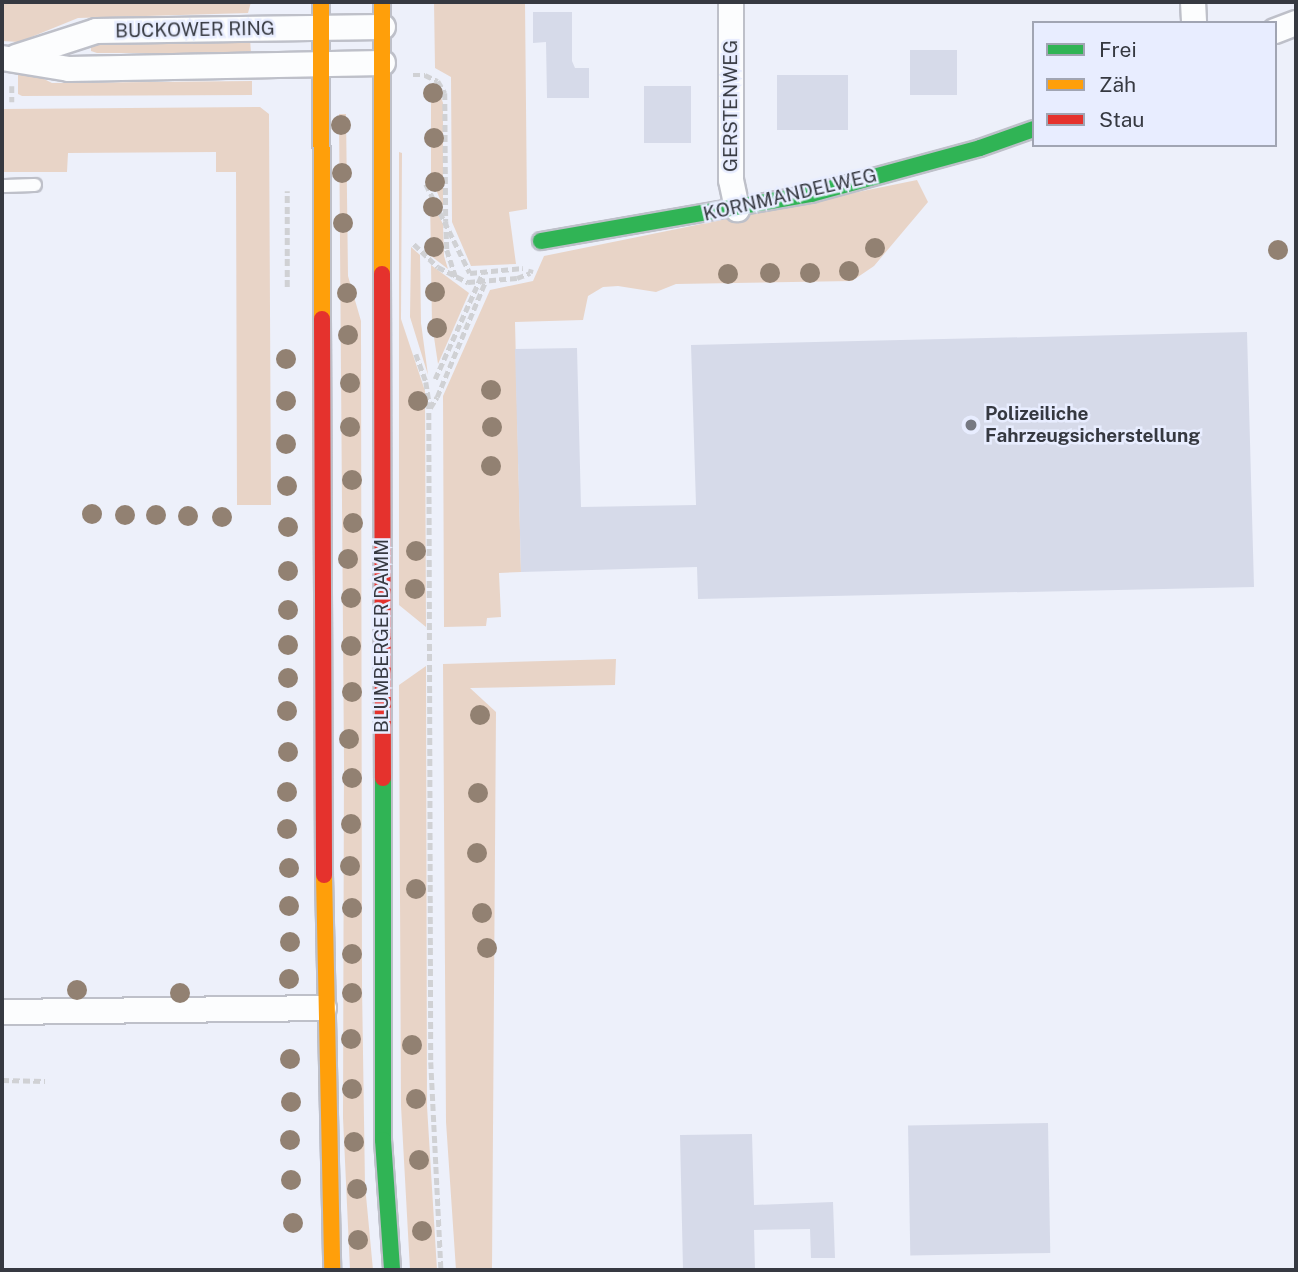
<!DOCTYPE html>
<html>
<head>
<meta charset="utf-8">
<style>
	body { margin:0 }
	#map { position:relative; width:1298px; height:1272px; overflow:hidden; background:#edf0fa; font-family:"Public Sans",sans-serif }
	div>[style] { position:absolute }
	.green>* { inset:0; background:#e8d4c7 }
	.building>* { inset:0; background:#d6dae9; transform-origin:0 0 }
	.path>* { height:4.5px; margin-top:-2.25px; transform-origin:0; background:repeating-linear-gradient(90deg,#d0d1d4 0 7px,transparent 0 10.5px) }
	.roads { filter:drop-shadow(2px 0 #bec0c9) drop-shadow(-2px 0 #bec0c9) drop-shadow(0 2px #bec0c9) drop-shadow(0 -2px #bec0c9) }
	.lane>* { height:12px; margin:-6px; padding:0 6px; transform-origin:6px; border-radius:6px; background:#fcfdfe }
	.street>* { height:24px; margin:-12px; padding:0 12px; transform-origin:12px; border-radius:12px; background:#fcfdfe }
	.fast>* { height:16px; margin:-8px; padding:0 8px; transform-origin:8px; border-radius:8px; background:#30b455 }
	.slow>* { height:16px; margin:-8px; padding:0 8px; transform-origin:8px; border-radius:8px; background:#ff9f0a }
	.jam>* { height:16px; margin:-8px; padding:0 8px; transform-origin:8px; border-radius:8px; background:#e5322d }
	.trees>* { width:20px; height:20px; margin:-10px; border-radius:50%; background:#928172 }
	.dots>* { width:19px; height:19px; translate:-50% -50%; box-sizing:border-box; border:4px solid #e8edff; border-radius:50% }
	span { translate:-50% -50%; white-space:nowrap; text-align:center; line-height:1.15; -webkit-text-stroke:5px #e8edff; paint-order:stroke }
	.street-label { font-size:19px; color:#363941 }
	.poi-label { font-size:19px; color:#363941; font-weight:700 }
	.left { translate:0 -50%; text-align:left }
	.frame { position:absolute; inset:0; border:4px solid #363941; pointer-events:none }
	.legend { position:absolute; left:1032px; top:21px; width:245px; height:126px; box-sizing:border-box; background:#e8edff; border:2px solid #a1a5b3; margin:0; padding:9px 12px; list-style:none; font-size:21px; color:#363941 }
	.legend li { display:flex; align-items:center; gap:14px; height:35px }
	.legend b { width:35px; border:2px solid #a1a5b3 }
</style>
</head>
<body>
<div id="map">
	<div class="green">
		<div style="clip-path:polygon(2px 2px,251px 2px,248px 13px,78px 18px,19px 42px,2px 41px)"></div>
		<div style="clip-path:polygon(434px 2px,525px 2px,527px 209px,509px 212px,516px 264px,471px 266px,452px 222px,451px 77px,435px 68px)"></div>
		<div style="clip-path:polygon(250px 39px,251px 53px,97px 53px,91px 51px,91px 47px,93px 43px)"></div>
		<div style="clip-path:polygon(18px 72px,38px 76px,52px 83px,252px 81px,252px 95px,22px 96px,18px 94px)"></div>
		<div style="clip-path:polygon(431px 84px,437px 85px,443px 103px,443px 206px,431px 178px)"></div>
		<div style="clip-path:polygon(260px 107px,269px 114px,271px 505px,237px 505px,236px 172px,216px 172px,216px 152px,68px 153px,67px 172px,2px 172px,2px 109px)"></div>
		<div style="clip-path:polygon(339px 114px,346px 114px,348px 276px,361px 321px,362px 986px,365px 1185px,373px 1270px,350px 1270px,343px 1118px,344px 762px)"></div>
		<div style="clip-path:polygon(399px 152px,402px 153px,401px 319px,425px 391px,426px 627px,399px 605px)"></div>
		<div style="clip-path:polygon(917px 180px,928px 202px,874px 266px,852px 281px,676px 284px,656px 292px,618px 286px,603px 287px,588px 296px,583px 320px,515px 322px,521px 572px,499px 573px,501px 617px,487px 618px,486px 626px,444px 627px,443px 396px,490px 290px,533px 281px,544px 256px)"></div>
		<div style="clip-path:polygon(430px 199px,443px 224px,444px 256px,448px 269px,431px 256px)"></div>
		<div style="clip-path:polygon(411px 247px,420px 255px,421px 323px,428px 375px,410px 317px)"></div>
		<div style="clip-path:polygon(431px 265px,469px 293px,438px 364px,432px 324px)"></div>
		<div style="clip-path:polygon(616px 659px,615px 685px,470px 688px,496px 712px,492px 1270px,456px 1270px,446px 1122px,443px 664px)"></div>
		<div style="clip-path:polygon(426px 666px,427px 1106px,437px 1270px,410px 1270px,401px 1106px,399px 685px)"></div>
	</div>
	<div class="building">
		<div style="clip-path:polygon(533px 12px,572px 12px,572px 61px,575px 68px,589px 68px,589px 98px,547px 98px,546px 42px,533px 43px)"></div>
		<div style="left:910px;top:50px;width:47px;height:45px"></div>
		<div style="left:777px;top:75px;width:71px;height:55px"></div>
		<div style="left:644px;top:86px;width:47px;height:57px"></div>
		<div style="clip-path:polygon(1247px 332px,1254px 587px,698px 599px,697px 567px,521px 572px,515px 349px,577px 348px,581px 507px,696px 505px,691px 345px)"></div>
		<div style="left:1048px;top:1123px;width:130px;height:140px;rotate:89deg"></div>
		<div style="clip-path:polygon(752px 1134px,754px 1205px,833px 1202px,835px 1258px,811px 1258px,810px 1229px,754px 1230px,755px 1270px,683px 1270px,680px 1135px)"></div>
	</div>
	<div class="path">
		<div style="left:413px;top:75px;width:12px"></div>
		<div style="left:425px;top:75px;width:14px;rotate:25deg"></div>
		<div style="left:438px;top:81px;width:14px;rotate:60deg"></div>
		<div style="left:445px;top:93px;width:128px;rotate:89.6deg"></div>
		<div style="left:446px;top:221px;width:29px;rotate:88deg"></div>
		<div style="left:447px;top:250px;width:29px;rotate:72deg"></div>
		<div style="left:12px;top:86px;width:16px;rotate:90deg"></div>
		<div style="left:426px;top:184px;width:99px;rotate:63.7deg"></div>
		<div style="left:470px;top:273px;width:53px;rotate:-5.4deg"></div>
		<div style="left:2px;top:220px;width:1px"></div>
		<div style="left:414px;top:244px;width:33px;rotate:44deg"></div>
		<div style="left:438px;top:267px;width:34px;rotate:27deg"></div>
		<div style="left:468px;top:282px;width:49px;rotate:-4.7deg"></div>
		<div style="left:517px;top:278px;width:14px;rotate:-21deg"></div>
		<div style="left:530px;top:273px;width:4px;rotate:-76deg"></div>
		<div style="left:287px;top:287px;width:96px;rotate:-90deg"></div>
		<div style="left:416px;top:354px;width:30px;rotate:70deg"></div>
		<div style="left:426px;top:382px;width:20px;rotate:81deg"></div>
		<div style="left:429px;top:402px;width:660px;rotate:89.83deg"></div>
		<div style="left:431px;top:1062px;width:208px;rotate:87.2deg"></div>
		<div style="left:435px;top:379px;width:117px;rotate:-65.8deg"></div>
		<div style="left:430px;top:408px;width:13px;rotate:-58deg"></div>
		<div style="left:437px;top:397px;width:125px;rotate:-67.3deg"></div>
		<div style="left:2px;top:548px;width:2px"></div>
		<div style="left:2px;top:1080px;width:43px;rotate:1.3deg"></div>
	</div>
	<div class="roads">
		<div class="lane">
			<div style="left:2px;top:186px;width:33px;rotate:-2deg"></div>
		</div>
		<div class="street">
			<div style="left:731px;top:2px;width:178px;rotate:90deg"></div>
			<div style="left:731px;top:180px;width:30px;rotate:78deg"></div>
			<div style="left:1193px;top:2px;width:21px;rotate:87deg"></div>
			<div style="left:1275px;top:31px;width:22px;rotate:-21deg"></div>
			<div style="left:16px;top:57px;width:84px;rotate:-18deg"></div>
			<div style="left:96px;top:31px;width:287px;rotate:-0.8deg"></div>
			<div style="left:2px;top:58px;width:68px;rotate:9.3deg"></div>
			<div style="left:69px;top:69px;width:314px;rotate:-1.1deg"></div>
			<div style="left:2px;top:1012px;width:322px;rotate:-0.7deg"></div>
		</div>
		<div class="fast">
			<div style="left:541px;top:241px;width:274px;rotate:-9.9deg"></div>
			<div style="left:811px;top:194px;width:175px;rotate:-15.2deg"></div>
			<div style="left:980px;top:148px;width:57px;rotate:-19.4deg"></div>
			<div style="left:383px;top:778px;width:362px;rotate:90deg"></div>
			<div style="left:383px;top:1140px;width:130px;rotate:86deg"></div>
		</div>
		<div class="slow">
			<div style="left:321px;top:2px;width:317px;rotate:89.8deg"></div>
			<div style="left:382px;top:2px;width:272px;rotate:90deg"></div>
			<div style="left:324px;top:875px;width:395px;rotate:88.8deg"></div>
		</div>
		<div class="jam">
			<div style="left:382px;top:274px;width:504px;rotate:89.89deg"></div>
			<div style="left:322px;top:319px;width:556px;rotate:89.79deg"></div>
		</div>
	</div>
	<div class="trees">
		<div style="left:433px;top:93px"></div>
		<div style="left:341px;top:125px"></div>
		<div style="left:434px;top:138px"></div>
		<div style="left:342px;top:173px"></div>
		<div style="left:435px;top:182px"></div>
		<div style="left:433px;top:207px"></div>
		<div style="left:343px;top:223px"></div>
		<div style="left:434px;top:247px"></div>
		<div style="left:875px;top:248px"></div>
		<div style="left:1278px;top:250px"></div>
		<div style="left:849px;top:271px"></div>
		<div style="left:770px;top:273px"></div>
		<div style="left:810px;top:273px"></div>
		<div style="left:728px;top:274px"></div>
		<div style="left:435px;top:292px"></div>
		<div style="left:347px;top:293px"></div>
		<div style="left:437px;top:328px"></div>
		<div style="left:348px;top:335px"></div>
		<div style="left:286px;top:359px"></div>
		<div style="left:350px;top:383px"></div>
		<div style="left:491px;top:390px"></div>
		<div style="left:286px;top:401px"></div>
		<div style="left:418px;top:401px"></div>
		<div style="left:350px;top:427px"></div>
		<div style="left:492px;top:427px"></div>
		<div style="left:286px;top:444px"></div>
		<div style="left:491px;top:466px"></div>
		<div style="left:352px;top:480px"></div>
		<div style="left:287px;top:486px"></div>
		<div style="left:92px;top:514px"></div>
		<div style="left:125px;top:515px"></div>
		<div style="left:156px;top:515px"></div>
		<div style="left:188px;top:516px"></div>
		<div style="left:222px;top:517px"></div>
		<div style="left:353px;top:523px"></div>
		<div style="left:288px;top:527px"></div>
		<div style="left:416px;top:551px"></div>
		<div style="left:348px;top:559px"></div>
		<div style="left:288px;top:571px"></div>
		<div style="left:415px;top:589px"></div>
		<div style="left:351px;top:598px"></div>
		<div style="left:288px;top:610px"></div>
		<div style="left:288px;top:645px"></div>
		<div style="left:351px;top:646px"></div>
		<div style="left:288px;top:678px"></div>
		<div style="left:352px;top:692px"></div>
		<div style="left:287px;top:711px"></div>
		<div style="left:480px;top:715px"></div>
		<div style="left:349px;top:739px"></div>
		<div style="left:288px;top:752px"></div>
		<div style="left:352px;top:778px"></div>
		<div style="left:287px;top:792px"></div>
		<div style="left:478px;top:793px"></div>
		<div style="left:351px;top:824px"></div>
		<div style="left:287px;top:829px"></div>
		<div style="left:477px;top:853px"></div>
		<div style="left:350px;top:866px"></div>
		<div style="left:289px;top:868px"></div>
		<div style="left:416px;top:889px"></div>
		<div style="left:289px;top:906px"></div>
		<div style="left:352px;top:908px"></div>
		<div style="left:482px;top:913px"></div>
		<div style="left:290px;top:942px"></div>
		<div style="left:487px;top:948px"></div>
		<div style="left:352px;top:954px"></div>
		<div style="left:289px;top:979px"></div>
		<div style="left:77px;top:990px"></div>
		<div style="left:180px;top:993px"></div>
		<div style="left:352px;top:993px"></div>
		<div style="left:351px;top:1039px"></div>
		<div style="left:412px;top:1045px"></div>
		<div style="left:290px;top:1059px"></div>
		<div style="left:352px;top:1089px"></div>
		<div style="left:416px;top:1099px"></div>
		<div style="left:291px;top:1102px"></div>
		<div style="left:290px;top:1140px"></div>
		<div style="left:354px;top:1142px"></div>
		<div style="left:419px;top:1160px"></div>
		<div style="left:291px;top:1180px"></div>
		<div style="left:357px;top:1189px"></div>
		<div style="left:293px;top:1223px"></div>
		<div style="left:422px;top:1231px"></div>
		<div style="left:358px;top:1240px"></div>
	</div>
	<div class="dots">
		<div style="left:971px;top:425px;background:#767982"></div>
	</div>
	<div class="street-label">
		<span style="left:195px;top:30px;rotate:-1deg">BUCKOWER RING</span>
		<span style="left:731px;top:106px;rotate:-90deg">GERSTENWEG</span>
		<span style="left:790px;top:195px;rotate:-13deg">KORNMANDELWEG</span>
		<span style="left:382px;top:636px;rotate:-90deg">BLUMBERGER DAMM</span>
	</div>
	<div class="poi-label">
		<span class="left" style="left:985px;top:425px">Polizeiliche<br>Fahrzeugsicherstellung</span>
	</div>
	<div class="frame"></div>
	<ul class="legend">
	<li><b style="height:9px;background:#30b455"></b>Frei</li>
	<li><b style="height:9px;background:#ff9f0a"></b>Zäh</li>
	<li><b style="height:9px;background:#e5322d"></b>Stau</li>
	</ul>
</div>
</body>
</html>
